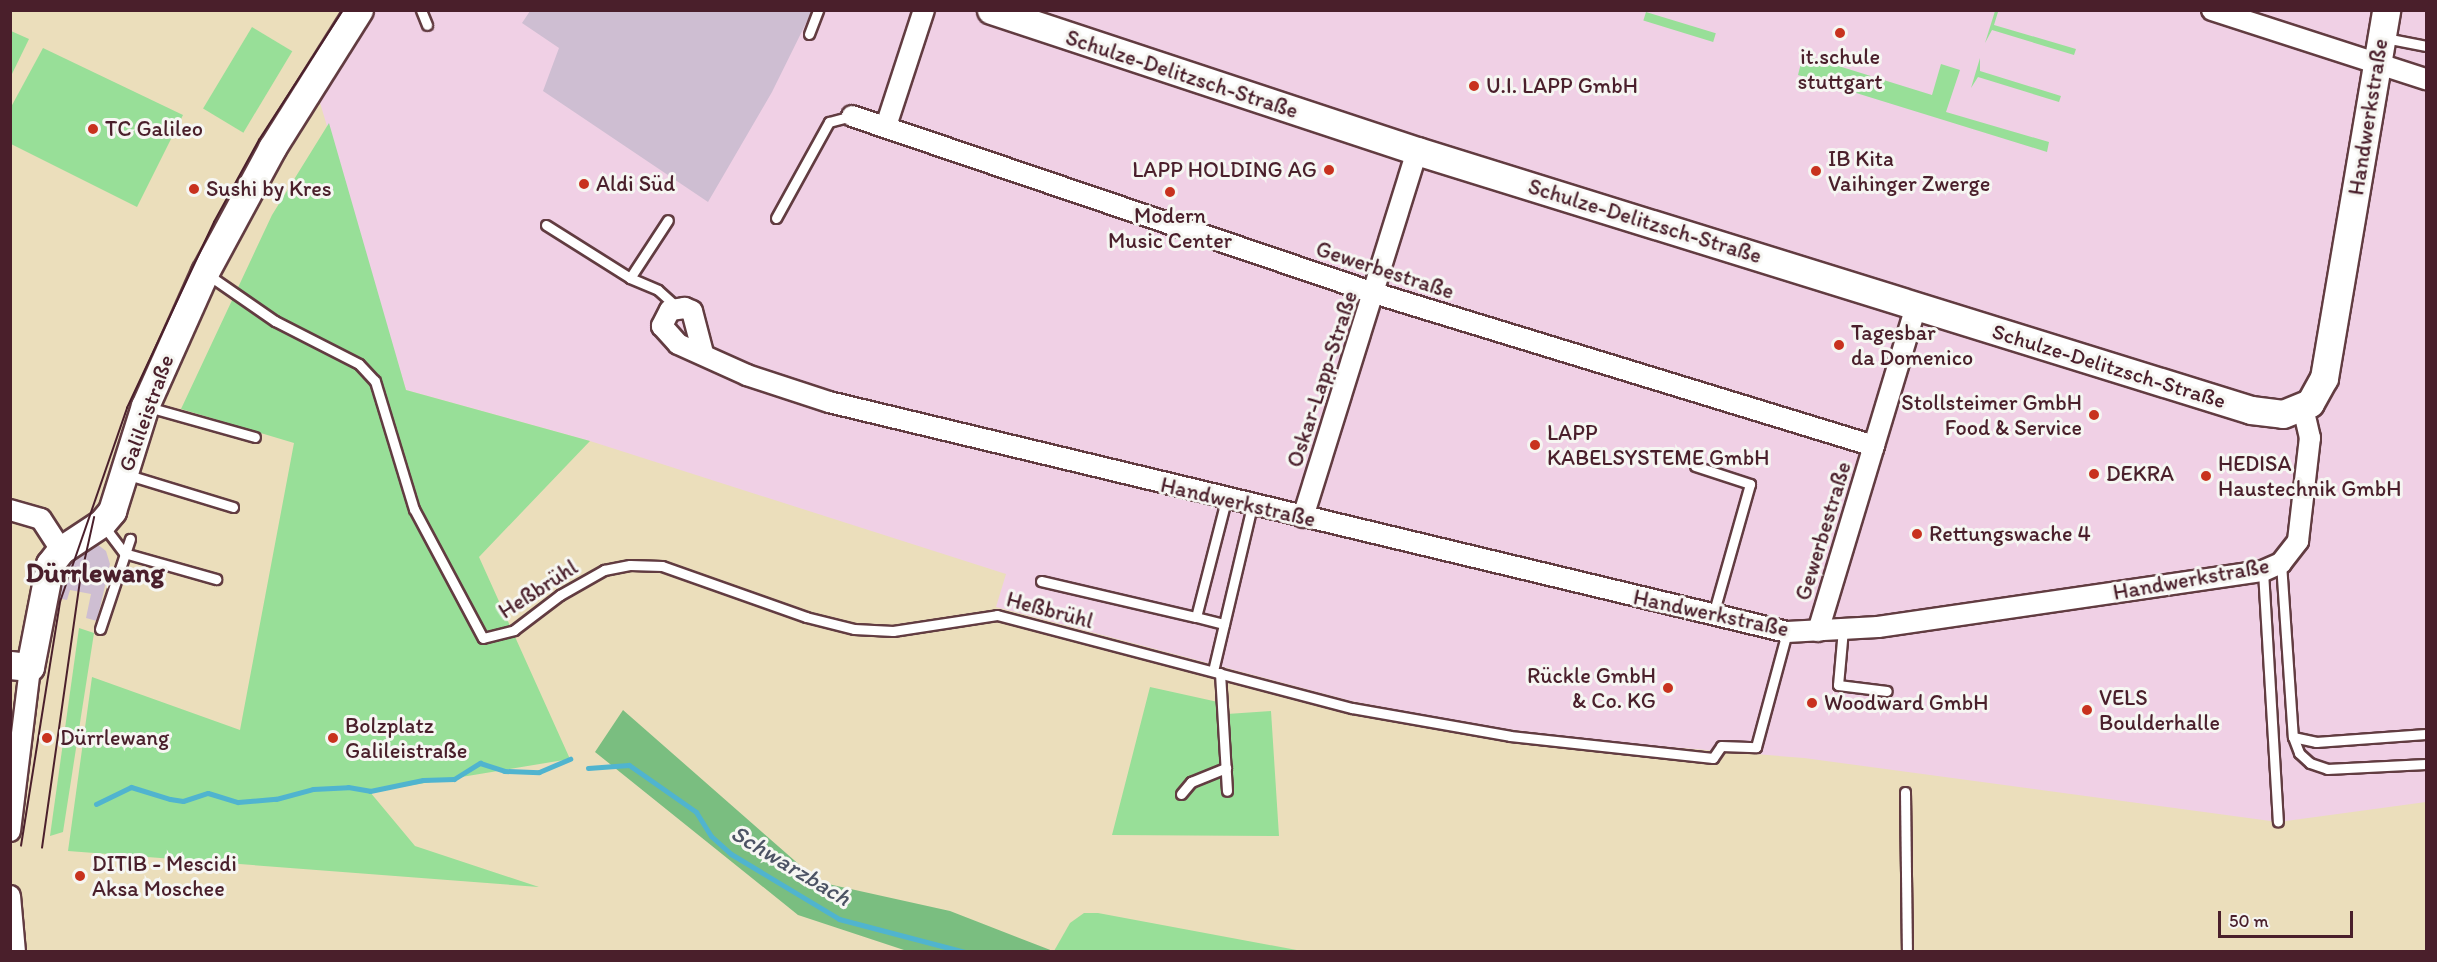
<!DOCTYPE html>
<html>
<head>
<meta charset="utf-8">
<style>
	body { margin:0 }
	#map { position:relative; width:2437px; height:962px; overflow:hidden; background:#ebdebb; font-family:Itim,sans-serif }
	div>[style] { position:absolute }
	.built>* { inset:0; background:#f0d0e5 }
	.industrial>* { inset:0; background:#cebed2 }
	.green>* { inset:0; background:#98df98; transform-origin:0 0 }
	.forest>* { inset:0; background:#7abe80 }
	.stream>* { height:5px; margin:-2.5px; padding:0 2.5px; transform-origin:2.5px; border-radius:2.5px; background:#50b4cf }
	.roads { filter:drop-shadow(2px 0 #623c41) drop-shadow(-2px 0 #623c41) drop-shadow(0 2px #623c41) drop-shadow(0 -2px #623c41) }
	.lane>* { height:9px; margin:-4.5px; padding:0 4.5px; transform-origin:4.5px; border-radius:4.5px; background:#fff }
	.street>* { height:20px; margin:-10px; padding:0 10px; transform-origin:10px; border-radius:10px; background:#fff }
	.secondary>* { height:27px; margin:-13.5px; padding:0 13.5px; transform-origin:13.5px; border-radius:13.5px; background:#fff }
	.tram>* { height:1.5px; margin:-0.75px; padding:0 0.75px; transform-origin:0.75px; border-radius:0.75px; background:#4a1f2b }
	.dots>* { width:16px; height:16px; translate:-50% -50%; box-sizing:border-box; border:3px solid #f6f6f2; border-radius:50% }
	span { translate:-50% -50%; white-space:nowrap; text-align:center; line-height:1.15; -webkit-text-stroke:6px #f6f6f2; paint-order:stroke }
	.poi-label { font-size:22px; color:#4a1f2b }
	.left { translate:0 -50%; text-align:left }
	.right { translate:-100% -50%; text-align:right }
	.street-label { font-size:22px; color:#4a1f2b }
	.water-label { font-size:24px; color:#4c5364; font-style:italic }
	.district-label { font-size:28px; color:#4a1f2b; font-weight:700 }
	.frame { position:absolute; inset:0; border:12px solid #4a1f2b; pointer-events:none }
	.scale { position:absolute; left:2218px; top:911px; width:135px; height:27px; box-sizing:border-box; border:3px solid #4a1f2b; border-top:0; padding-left:8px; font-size:18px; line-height:21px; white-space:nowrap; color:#4a1f2b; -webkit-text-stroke:4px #f6f6f2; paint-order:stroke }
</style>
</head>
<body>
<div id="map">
	<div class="built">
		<div style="clip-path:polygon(355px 10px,2426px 11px,2426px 802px,2278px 822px,1804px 758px,1596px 741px,1470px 724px,1351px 701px,996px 607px,1006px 574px,590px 441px,406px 390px,312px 76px)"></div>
	</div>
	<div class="industrial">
		<div style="clip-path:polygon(530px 11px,530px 10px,812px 11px,772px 92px,708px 202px,543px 91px,559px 48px,522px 23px)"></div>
		<div style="clip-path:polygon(97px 544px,106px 551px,110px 564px,97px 621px,86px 618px,91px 594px,70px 590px,67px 600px,51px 597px,63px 570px)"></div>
	</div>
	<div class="green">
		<div style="clip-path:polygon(1995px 11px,1998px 12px,1994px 25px,2076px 49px,2074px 55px,1992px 30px,1985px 43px)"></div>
		<div style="left:1646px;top:12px;width:73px;height:9px;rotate:17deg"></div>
		<div style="left:252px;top:27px;width:47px;height:95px;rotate:31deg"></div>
		<div style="clip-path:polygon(11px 31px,29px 39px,11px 76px)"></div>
		<div style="clip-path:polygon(43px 48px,183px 115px,137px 207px,11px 144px,11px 107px)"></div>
		<div style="clip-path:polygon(1803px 55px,1932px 95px,1941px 64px,1960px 70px,1946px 112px,2049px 142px,2047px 152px,1798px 75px)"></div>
		<div style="clip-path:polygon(1980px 58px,1980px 71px,2061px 96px,2059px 102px,1978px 77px,1971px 88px)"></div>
		<div style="clip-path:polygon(329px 123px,406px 390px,590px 441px,479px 557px,570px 759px,370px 792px,415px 846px,539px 887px,68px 851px,92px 677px,240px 730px,294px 443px,181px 409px,272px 215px)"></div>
		<div style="clip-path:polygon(79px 628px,94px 633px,63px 832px,50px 836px)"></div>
		<div style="clip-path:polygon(1150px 687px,1227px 704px,1227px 714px,1271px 711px,1279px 836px,1112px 835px)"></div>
		<div style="clip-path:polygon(1084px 913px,1098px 913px,1302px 951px,1054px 951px,1070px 923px)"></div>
	</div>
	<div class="forest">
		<div style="clip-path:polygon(623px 710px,819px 882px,950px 911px,1053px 951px,907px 951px,798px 915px,595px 752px)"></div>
	</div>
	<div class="stream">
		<div style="left:588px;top:768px;width:41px;rotate:-4.2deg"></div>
		<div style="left:629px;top:765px;width:82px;rotate:35deg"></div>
		<div style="left:696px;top:812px;width:28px;rotate:58deg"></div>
		<div style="left:711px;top:836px;width:27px;rotate:42deg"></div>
		<div style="left:731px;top:854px;width:126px;rotate:31deg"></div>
		<div style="left:839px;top:919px;width:130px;rotate:14.7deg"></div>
		<div style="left:96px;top:804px;width:39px;rotate:-26deg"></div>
		<div style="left:131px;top:787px;width:41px;rotate:17.1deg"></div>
		<div style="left:170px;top:799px;width:13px;rotate:9deg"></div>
		<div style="left:183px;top:801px;width:26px;rotate:-18deg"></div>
		<div style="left:208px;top:793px;width:31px;rotate:17deg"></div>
		<div style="left:238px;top:802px;width:38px;rotate:-5deg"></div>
		<div style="left:276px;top:799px;width:38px;rotate:-15deg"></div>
		<div style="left:313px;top:789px;width:35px;rotate:-3deg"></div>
		<div style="left:348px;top:787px;width:22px;rotate:10deg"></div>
		<div style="left:370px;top:791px;width:54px;rotate:-11.7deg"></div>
		<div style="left:423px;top:780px;width:31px;rotate:-2deg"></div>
		<div style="left:454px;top:779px;width:31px;rotate:-32deg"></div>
		<div style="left:480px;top:763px;width:25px;rotate:18deg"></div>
		<div style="left:504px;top:771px;width:35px;rotate:2deg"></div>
		<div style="left:539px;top:772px;width:34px;rotate:-23deg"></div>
	</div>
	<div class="roads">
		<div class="lane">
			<div style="left:421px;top:10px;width:16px;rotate:68deg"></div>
			<div style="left:809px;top:34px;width:26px;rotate:-69deg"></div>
			<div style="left:2385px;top:38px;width:42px;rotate:11deg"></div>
			<div style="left:776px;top:218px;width:110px;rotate:-61.1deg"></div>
			<div style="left:829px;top:122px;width:24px;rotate:-15deg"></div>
			<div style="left:546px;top:225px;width:99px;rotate:32.2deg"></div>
			<div style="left:630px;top:278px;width:30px;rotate:23deg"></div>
			<div style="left:658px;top:290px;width:25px;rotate:42deg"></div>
			<div style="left:207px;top:274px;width:83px;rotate:34.7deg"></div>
			<div style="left:275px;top:321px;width:94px;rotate:27.1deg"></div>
			<div style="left:359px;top:364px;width:23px;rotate:47deg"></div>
			<div style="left:375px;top:381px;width:134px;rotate:73.1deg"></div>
			<div style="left:414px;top:509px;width:146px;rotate:61.9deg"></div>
			<div style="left:483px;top:638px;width:32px;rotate:-14deg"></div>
			<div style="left:514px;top:630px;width:58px;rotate:-37.3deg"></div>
			<div style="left:560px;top:595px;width:51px;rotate:-29.6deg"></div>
			<div style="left:604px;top:570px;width:26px;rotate:-11deg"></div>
			<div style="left:630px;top:565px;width:32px;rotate:2deg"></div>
			<div style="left:662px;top:566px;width:153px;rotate:19.5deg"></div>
			<div style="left:806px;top:617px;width:49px;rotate:14deg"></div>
			<div style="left:854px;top:629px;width:39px;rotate:3deg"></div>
			<div style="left:893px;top:631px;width:105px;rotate:-8.7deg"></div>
			<div style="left:997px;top:615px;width:367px;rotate:14.7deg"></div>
			<div style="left:1352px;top:708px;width:160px;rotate:10deg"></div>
			<div style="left:1510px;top:736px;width:204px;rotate:6.2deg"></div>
			<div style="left:1713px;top:758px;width:14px;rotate:-56deg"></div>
			<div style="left:1721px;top:746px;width:35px;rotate:2deg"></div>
			<div style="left:1756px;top:747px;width:119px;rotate:-74.9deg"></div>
			<div style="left:630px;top:278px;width:69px;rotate:-56.8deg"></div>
			<div style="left:148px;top:407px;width:111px;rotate:15.7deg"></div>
			<div style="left:1695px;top:466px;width:58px;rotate:18.1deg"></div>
			<div style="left:1750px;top:484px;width:136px;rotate:105.8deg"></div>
			<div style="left:125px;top:474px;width:113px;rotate:17deg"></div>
			<div style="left:103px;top:525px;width:35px;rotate:53deg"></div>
			<div style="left:124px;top:553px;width:96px;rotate:15.8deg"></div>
			<div style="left:2281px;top:563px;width:174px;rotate:86.1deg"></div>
			<div style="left:2293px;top:737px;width:24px;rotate:12deg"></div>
			<div style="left:2316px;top:742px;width:110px;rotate:-4.2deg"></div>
			<div style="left:2263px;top:571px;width:251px;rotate:86.6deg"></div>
			<div style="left:1041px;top:581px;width:159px;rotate:13.1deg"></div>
			<div style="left:1196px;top:617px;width:121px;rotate:-75.6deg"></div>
			<div style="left:1196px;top:617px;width:29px;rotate:14deg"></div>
			<div style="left:100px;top:629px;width:95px;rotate:-71.6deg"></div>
			<div style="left:1843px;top:629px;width:56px;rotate:95.1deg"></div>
			<div style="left:1838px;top:685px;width:49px;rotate:7deg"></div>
			<div style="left:1213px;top:671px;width:170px;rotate:-76.7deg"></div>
			<div style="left:1220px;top:673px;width:118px;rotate:86.6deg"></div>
			<div style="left:2293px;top:737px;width:17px;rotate:69deg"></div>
			<div style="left:2299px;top:753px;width:15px;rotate:42deg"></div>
			<div style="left:2310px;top:763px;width:18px;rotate:19deg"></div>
			<div style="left:2327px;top:769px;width:99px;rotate:-2.9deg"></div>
			<div style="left:1905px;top:792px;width:160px;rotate:89.3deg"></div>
			<div style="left:1181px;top:794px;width:16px;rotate:-50deg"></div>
			<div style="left:1191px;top:782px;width:38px;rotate:-22deg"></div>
		</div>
		<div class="street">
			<div style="left:2212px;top:10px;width:225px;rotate:17.9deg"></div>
			<div style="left:852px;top:116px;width:551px;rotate:18.73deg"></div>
			<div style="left:1374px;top:293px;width:523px;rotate:17.01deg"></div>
			<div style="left:886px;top:126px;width:122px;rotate:-71.9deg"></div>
			<div style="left:703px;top:353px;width:43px;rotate:-104.7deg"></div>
			<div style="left:692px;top:311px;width:8px;rotate:-157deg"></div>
			<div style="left:685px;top:308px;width:15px;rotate:172deg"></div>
			<div style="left:670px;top:310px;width:18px;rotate:117deg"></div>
			<div style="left:662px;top:326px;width:24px;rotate:48deg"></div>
			<div style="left:678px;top:344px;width:76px;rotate:24.2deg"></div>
			<div style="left:747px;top:375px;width:86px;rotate:18.2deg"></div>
			<div style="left:829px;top:402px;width:985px;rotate:13.5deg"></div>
			<div style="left:1787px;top:632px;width:91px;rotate:-3.1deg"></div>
			<div style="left:1878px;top:627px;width:389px;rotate:-8.3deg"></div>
			<div style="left:2263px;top:571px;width:20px;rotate:-24deg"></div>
			<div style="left:2281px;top:563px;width:28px;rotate:-52deg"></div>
			<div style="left:2298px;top:541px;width:104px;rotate:-83.4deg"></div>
			<div style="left:2310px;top:438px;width:31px;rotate:-103deg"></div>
			<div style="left:10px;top:510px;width:32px;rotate:16deg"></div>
			<div style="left:41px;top:519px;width:37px;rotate:57deg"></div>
			<div style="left:1303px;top:517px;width:383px;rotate:-72.7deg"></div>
			<div style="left:1818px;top:631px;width:339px;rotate:-73.2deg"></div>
			<div style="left:10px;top:831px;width:165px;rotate:-83deg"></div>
			<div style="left:10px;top:896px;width:56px;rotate:84.9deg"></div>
		</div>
		<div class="secondary">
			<div style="left:991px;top:10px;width:449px;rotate:18.3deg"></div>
			<div style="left:1417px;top:151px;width:873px;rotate:17.25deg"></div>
			<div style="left:2251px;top:410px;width:32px;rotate:7deg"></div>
			<div style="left:2283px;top:414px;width:29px;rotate:-22deg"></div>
			<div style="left:2310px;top:403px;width:29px;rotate:-61deg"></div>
			<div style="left:2324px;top:378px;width:373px;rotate:-80.4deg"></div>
			<div style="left:10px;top:665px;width:20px;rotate:6deg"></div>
			<div style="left:30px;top:667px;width:105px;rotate:-79deg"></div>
			<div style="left:50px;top:564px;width:18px;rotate:-52deg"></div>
			<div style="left:61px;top:550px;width:49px;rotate:-33.4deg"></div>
			<div style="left:102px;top:523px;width:16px;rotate:-50deg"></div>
			<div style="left:112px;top:511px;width:110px;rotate:-72.6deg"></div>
			<div style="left:145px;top:406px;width:147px;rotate:-65.9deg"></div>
			<div style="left:205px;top:272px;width:141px;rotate:-61.6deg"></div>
			<div style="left:272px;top:148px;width:163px;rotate:-57.8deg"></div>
		</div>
	</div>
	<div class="tram">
		<div style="left:21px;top:846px;width:247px;rotate:-80.9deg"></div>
		<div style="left:60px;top:602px;width:205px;rotate:-70.9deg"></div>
		<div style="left:127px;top:408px;width:205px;rotate:-64.9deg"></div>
		<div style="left:214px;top:222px;width:94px;rotate:-61.2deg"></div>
		<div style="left:259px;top:140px;width:155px;rotate:-57.1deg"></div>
		<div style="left:42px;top:848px;width:270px;rotate:-81.9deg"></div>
		<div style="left:80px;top:581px;width:65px;rotate:-77.5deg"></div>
	</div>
	<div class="dots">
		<div style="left:1840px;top:33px;background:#c8321e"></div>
		<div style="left:1474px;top:86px;background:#c8321e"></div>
		<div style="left:93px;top:129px;background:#c8321e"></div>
		<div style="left:1329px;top:170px;background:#c8321e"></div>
		<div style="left:1816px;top:171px;background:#c8321e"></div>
		<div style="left:584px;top:184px;background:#c8321e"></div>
		<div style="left:194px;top:189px;background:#c8321e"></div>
		<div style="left:1170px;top:192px;background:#c8321e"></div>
		<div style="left:1839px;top:345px;background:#c8321e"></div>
		<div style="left:2094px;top:415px;background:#c8321e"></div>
		<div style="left:1535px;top:445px;background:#c8321e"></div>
		<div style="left:2094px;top:474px;background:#c8321e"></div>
		<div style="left:2206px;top:476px;background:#c8321e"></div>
		<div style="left:1917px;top:534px;background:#c8321e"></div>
		<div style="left:1668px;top:688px;background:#c8321e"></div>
		<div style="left:1812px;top:703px;background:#c8321e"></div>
		<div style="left:2087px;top:710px;background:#c8321e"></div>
		<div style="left:47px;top:738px;background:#c8321e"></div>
		<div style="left:333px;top:738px;background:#c8321e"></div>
		<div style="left:80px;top:876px;background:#c8321e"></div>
	</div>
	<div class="poi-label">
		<span style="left:1840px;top:69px">it.schule<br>stuttgart</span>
		<span class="left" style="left:1486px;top:86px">U.I. LAPP GmbH</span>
		<span class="left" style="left:105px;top:129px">TC Galileo</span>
		<span class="left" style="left:1828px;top:171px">IB Kita<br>Vaihinger Zwerge</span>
		<span class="right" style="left:1317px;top:170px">LAPP HOLDING AG</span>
		<span class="left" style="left:596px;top:184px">Aldi Süd</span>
		<span class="left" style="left:206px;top:189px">Sushi by Kres</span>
		<span style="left:1170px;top:228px">Modern<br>Music Center</span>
		<span class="left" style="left:1851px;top:345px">Tagesbar<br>da Domenico</span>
		<span class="right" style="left:2082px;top:415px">Stollsteimer GmbH<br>Food &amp; Service</span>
		<span class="left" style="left:1547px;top:445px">LAPP<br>KABELSYSTEME GmbH</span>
		<span class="left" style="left:2218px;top:476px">HEDISA<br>Haustechnik GmbH</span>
		<span class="left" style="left:2106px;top:474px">DEKRA</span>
		<span class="left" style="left:1929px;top:534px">Rettungswache 4</span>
		<span class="right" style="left:1656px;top:688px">Rückle GmbH<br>&amp; Co. KG</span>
		<span class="left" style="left:2099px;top:710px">VELS<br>Boulderhalle</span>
		<span class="left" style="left:1824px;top:703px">Woodward GmbH</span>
		<span class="left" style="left:345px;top:738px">Bolzplatz<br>Galileistraße</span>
		<span class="left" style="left:60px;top:738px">Dürrlewang</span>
		<span class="left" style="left:92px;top:876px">DITIB - Mescidi<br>Aksa Moschee</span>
	</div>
	<div class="street-label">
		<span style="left:1182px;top:74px;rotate:18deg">Schulze-Delitzsch-Straße</span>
		<span style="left:2368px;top:117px;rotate:-81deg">Handwerkstraße</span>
		<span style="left:1645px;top:221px;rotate:17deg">Schulze-Delitzsch-Straße</span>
		<span style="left:1385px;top:270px;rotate:18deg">Gewerbestraße</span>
		<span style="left:2109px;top:366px;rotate:17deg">Schulze-Delitzsch-Straße</span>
		<span style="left:1322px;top:379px;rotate:-72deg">Oskar-Lapp-Straße</span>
		<span style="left:146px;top:413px;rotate:-70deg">Galileistraße</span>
		<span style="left:1238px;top:502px;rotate:13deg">Handwerkstraße</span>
		<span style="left:1823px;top:531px;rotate:-73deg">Gewerbestraße</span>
		<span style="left:2191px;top:579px;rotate:-10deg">Handwerkstraße</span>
		<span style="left:538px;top:589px;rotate:-33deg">Heßbrühl</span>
		<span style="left:1050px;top:610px;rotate:15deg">Heßbrühl</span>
		<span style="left:1711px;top:613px;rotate:12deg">Handwerkstraße</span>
	</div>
	<div class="water-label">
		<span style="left:791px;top:865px;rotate:31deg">Schwarzbach</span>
	</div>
	<div class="district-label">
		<span style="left:95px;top:572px">Dürrlewang</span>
	</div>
	<div class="frame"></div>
	<div class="scale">50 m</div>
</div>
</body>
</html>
